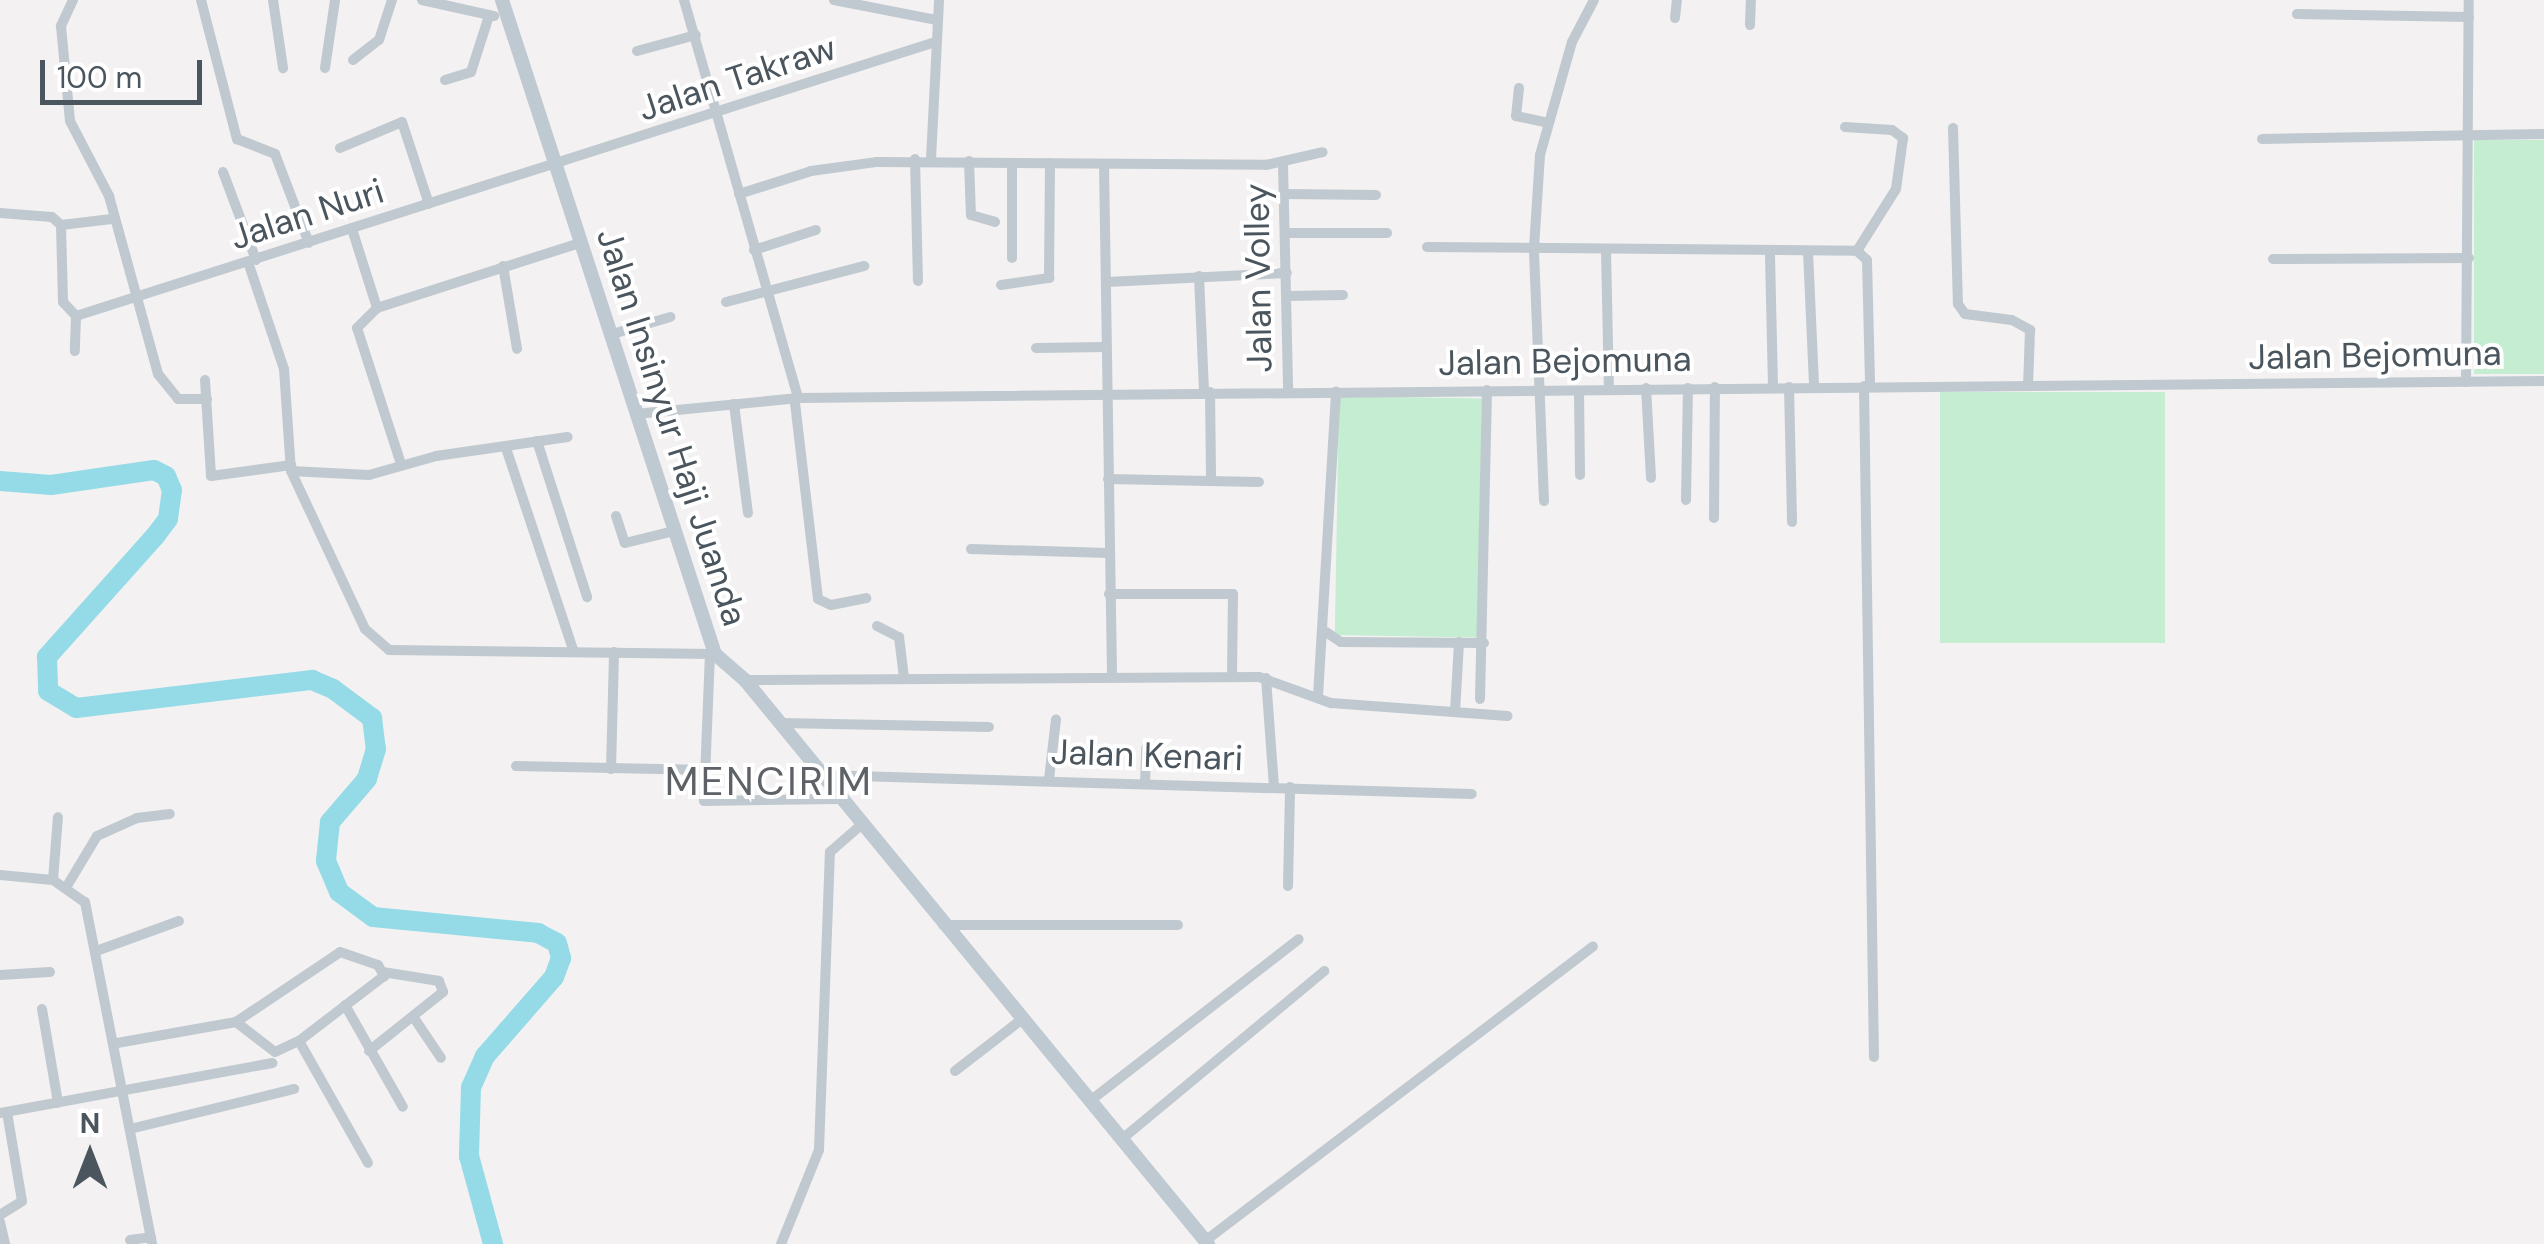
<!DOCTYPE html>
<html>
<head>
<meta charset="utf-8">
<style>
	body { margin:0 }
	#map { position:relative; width:2544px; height:1244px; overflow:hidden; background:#f3f1f1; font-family:"DM Sans",sans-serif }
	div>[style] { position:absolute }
	.green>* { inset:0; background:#c4edd1; transform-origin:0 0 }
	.river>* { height:20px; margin:-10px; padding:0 10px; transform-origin:10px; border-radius:10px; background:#94dbe7 }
	.street>* { height:10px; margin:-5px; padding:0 5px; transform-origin:5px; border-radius:5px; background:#c0c9cf }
	.secondary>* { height:14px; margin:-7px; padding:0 7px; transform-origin:7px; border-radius:7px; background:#bec9d1 }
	span { translate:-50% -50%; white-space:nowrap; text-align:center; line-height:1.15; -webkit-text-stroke:8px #fff; paint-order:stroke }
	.street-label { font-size:35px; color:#4a555d }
	.quarter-label { font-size:40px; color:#5e6266; letter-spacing:2.5px }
	.north { position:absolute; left:40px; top:1104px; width:100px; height:100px; -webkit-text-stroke:8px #fff; paint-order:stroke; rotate:0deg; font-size:28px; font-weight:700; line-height:40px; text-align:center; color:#4a555d }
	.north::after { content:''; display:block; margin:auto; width:35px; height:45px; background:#4a555d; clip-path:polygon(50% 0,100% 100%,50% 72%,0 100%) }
	.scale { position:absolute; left:40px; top:60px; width:162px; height:45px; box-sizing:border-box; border:5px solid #4a555d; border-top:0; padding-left:12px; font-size:30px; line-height:35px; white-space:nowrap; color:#4a555d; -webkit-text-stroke:8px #fff; paint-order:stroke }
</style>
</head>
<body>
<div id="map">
	<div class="green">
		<div style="left:2544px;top:140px;width:234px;height:70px;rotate:90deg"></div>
		<div style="left:2165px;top:392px;width:251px;height:225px;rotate:90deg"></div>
		<div style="left:1339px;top:396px;width:143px;height:239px;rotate:1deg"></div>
	</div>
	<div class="river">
		<div style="left:0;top:481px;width:51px;rotate:4.5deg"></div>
		<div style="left:51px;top:485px;width:104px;rotate:-8.3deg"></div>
		<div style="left:154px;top:470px;width:13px;rotate:27deg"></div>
		<div style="left:166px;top:476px;width:15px;rotate:67deg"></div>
		<div style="left:172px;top:490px;width:29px;rotate:98deg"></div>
		<div style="left:168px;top:519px;width:20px;rotate:127deg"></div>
		<div style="left:156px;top:535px;width:164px;rotate:131.8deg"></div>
		<div style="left:47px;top:657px;width:34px;rotate:88deg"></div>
		<div style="left:48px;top:691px;width:33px;rotate:31deg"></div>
		<div style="left:76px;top:708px;width:238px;rotate:-6.8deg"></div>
		<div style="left:312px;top:680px;width:23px;rotate:23deg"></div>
		<div style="left:333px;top:689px;width:49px;rotate:36.6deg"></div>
		<div style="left:372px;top:718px;width:31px;rotate:83deg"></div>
		<div style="left:376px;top:749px;width:31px;rotate:107deg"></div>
		<div style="left:367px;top:779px;width:57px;rotate:130.7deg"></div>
		<div style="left:330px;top:822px;width:39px;rotate:96deg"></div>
		<div style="left:326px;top:861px;width:34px;rotate:67deg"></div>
		<div style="left:339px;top:892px;width:42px;rotate:36.3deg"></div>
		<div style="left:373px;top:917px;width:166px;rotate:5.5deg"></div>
		<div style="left:538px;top:933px;width:21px;rotate:28deg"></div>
		<div style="left:557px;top:943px;width:16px;rotate:75deg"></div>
		<div style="left:561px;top:958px;width:20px;rotate:110deg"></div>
		<div style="left:554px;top:977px;width:105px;rotate:131.1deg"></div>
		<div style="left:485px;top:1056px;width:34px;rotate:114deg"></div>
		<div style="left:471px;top:1087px;width:69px;rotate:91.7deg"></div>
		<div style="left:469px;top:1156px;width:91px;rotate:74.7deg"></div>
	</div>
	<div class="street">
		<div style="left:73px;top:0;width:29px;rotate:115deg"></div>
		<div style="left:61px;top:26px;width:95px;rotate:84.6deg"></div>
		<div style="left:70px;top:121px;width:85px;rotate:62.5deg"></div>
		<div style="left:109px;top:196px;width:185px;rotate:74.6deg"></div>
		<div style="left:158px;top:374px;width:32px;rotate:51deg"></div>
		<div style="left:178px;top:399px;width:29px"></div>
		<div style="left:201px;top:0;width:144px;rotate:75.5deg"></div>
		<div style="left:237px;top:139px;width:41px;rotate:21.5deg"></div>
		<div style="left:275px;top:154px;width:95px;rotate:69.1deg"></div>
		<div style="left:273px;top:0;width:69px;rotate:81.6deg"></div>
		<div style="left:422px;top:0;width:74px;rotate:12.5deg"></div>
		<div style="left:684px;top:0;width:414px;rotate:74deg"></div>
		<div style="left:834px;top:0;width:105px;rotate:11deg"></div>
		<div style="left:2297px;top:14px;width:172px;rotate:1deg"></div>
		<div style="left:1675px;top:18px;width:18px;rotate:-84deg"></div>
		<div style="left:1750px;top:25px;width:25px;rotate:-88deg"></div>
		<div style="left:637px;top:51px;width:61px;rotate:-15.2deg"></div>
		<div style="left:353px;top:60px;width:33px;rotate:-38deg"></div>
		<div style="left:379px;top:40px;width:42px;rotate:-72deg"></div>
		<div style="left:325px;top:68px;width:69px;rotate:-81.6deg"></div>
		<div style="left:445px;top:80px;width:27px;rotate:-17deg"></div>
		<div style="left:471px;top:72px;width:59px;rotate:-72.2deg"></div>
		<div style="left:1519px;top:88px;width:28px;rotate:96deg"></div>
		<div style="left:1516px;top:116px;width:33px;rotate:12deg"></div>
		<div style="left:1845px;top:127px;width:47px;rotate:3.7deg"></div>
		<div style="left:1892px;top:130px;width:14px;rotate:36deg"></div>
		<div style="left:1903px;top:138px;width:51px;rotate:97.8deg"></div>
		<div style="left:1896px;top:189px;width:73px;rotate:122.2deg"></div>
		<div style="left:1953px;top:128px;width:176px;rotate:88.4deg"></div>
		<div style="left:1958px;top:304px;width:12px;rotate:55deg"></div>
		<div style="left:1965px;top:314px;width:47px;rotate:7.3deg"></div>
		<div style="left:2012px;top:320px;width:21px;rotate:29deg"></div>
		<div style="left:2030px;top:330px;width:56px;rotate:92deg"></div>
		<div style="left:2262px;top:139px;width:282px;rotate:-1deg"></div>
		<div style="left:340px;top:148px;width:67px;rotate:-22.8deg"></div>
		<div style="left:402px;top:122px;width:86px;rotate:71.8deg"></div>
		<div style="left:915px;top:159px;width:122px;rotate:88.6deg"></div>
		<div style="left:931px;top:159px;width:159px;rotate:-87.1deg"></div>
		<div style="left:969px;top:161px;width:54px;rotate:87.9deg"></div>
		<div style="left:971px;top:215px;width:25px;rotate:16deg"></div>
		<div style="left:1104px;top:164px;width:512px;rotate:89.1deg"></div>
		<div style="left:1283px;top:164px;width:228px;rotate:88.7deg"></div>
		<div style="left:223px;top:172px;width:94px;rotate:69.4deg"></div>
		<div style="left:739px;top:194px;width:76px;rotate:-17.7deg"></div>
		<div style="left:811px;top:171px;width:67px;rotate:-7.8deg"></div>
		<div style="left:877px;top:162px;width:389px;rotate:0.4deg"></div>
		<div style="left:1266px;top:165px;width:58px;rotate:-12.8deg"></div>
		<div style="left:1285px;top:194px;width:91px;rotate:0.6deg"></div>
		<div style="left:0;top:213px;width:52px;rotate:4.4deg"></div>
		<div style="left:52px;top:217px;width:12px;rotate:42deg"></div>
		<div style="left:61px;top:225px;width:51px;rotate:-6.7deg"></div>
		<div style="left:61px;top:225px;width:77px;rotate:88.5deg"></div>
		<div style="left:63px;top:302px;width:19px;rotate:47deg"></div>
		<div style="left:76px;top:316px;width:35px;rotate:92deg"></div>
		<div style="left:352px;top:229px;width:83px;rotate:72.4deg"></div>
		<div style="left:1287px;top:233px;width:100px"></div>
		<div style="left:1427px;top:247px;width:430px;rotate:0.5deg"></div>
		<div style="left:1857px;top:251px;width:13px;rotate:42deg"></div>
		<div style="left:1867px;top:260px;width:126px;rotate:88.6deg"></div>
		<div style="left:754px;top:250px;width:65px;rotate:-17.9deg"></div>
		<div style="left:1606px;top:250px;width:139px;rotate:88.8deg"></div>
		<div style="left:1808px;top:252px;width:134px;rotate:87.4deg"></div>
		<div style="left:1770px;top:255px;width:132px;rotate:88.7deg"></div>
		<div style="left:1012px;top:258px;width:95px;rotate:-90deg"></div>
		<div style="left:2273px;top:259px;width:196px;rotate:-0.3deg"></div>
		<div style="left:248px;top:262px;width:113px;rotate:71.4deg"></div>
		<div style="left:284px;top:369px;width:102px;rotate:86.1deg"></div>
		<div style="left:291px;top:471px;width:174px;rotate:64.9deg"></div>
		<div style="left:365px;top:629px;width:32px;rotate:41deg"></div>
		<div style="left:389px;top:650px;width:326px;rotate:0.7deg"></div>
		<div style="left:503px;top:266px;width:84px;rotate:80.4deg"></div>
		<div style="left:1199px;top:276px;width:116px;rotate:87.5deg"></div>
		<div style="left:1107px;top:282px;width:180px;rotate:-2.9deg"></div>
		<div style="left:1001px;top:285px;width:49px;rotate:-8.3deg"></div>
		<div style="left:1049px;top:278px;width:115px;rotate:-89.5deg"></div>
		<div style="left:1288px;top:296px;width:55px;rotate:-1deg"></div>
		<div style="left:726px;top:302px;width:143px;rotate:-14.6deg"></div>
		<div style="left:76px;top:316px;width:902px;rotate:-17.69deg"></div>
		<div style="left:609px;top:335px;width:64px;rotate:-16.4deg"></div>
		<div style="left:1036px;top:348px;width:70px;rotate:-0.8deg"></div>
		<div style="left:205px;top:380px;width:96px;rotate:86.4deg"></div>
		<div style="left:211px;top:476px;width:81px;rotate:-7.8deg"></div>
		<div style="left:2466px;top:382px;width:382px;rotate:-89.6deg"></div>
		<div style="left:1864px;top:386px;width:671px;rotate:89.15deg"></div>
		<div style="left:1789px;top:387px;width:135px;rotate:88.7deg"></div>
		<div style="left:1646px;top:388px;width:90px;rotate:86.8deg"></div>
		<div style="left:1579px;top:391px;width:84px;rotate:89.3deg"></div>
		<div style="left:1210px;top:392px;width:88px;rotate:89.3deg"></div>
		<div style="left:795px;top:403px;width:197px;rotate:83.3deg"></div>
		<div style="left:818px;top:599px;width:14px;rotate:25deg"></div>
		<div style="left:831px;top:605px;width:36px;rotate:-11deg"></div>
		<div style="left:734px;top:404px;width:110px;rotate:82.7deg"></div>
		<div style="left:636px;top:414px;width:163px;rotate:-5.6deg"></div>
		<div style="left:798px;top:398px;width:1746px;rotate:-0.56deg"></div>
		<div style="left:537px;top:441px;width:164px;rotate:72.2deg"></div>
		<div style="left:506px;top:448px;width:215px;rotate:71.6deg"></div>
		<div style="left:401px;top:464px;width:143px;rotate:-107.9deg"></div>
		<div style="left:357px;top:328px;width:28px;rotate:-45deg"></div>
		<div style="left:377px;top:308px;width:213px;rotate:-17.8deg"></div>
		<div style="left:291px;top:471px;width:78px;rotate:2.9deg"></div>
		<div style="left:369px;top:475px;width:70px;rotate:-15.8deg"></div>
		<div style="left:436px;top:456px;width:133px;rotate:-8.2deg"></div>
		<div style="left:1108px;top:479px;width:151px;rotate:1.1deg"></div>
		<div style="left:1686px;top:500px;width:112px;rotate:-89deg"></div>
		<div style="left:1544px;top:501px;width:253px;rotate:-92.3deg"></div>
		<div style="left:1534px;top:248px;width:93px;rotate:-86.3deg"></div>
		<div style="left:1540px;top:155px;width:117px;rotate:-74.2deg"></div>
		<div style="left:1572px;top:42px;width:47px;rotate:-62.4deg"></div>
		<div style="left:616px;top:516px;width:28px;rotate:72deg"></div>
		<div style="left:625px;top:543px;width:50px;rotate:-13.8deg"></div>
		<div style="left:1714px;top:518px;width:131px;rotate:-89.6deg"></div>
		<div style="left:971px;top:549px;width:138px;rotate:1.7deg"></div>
		<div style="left:1109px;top:594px;width:124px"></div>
		<div style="left:1233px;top:594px;width:83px;rotate:90.7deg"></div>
		<div style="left:877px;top:626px;width:25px;rotate:27deg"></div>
		<div style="left:899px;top:637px;width:41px;rotate:83deg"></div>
		<div style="left:1326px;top:632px;width:18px;rotate:34deg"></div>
		<div style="left:1341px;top:642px;width:143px;rotate:0.4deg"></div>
		<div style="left:710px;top:653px;width:148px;rotate:92.3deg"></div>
		<div style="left:704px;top:801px;width:134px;rotate:-0.9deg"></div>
		<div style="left:1266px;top:678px;width:108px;rotate:85.8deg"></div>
		<div style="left:745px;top:680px;width:514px;rotate:-0.33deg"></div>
		<div style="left:1259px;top:677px;width:77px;rotate:19.9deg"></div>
		<div style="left:1331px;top:703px;width:177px;rotate:4.2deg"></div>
		<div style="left:1318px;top:696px;width:305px;rotate:-86.6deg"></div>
		<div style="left:1480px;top:699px;width:309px;rotate:-88.7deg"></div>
		<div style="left:1455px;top:712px;width:70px;rotate:-86.7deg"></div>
		<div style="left:781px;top:723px;width:208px;rotate:1.1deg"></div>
		<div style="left:516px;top:766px;width:191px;rotate:1.2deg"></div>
		<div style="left:611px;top:769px;width:117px;rotate:-88.5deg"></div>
		<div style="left:821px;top:775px;width:651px;rotate:1.67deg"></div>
		<div style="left:1049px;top:779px;width:60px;rotate:-83.3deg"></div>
		<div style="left:1145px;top:784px;width:36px;rotate:-88deg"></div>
		<div style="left:0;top:875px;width:53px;rotate:5.4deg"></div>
		<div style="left:53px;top:880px;width:39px;rotate:35deg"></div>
		<div style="left:85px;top:902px;width:349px;rotate:78.9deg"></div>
		<div style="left:53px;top:880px;width:63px;rotate:-85.5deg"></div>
		<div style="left:67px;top:886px;width:58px;rotate:-59deg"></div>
		<div style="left:97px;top:836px;width:44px;rotate:-24.2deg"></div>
		<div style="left:137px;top:818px;width:33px;rotate:-7deg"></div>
		<div style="left:1288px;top:886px;width:99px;rotate:-88.8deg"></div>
		<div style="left:943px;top:925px;width:235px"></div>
		<div style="left:99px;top:950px;width:85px;rotate:-19.9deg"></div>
		<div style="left:0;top:975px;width:50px;rotate:-3.4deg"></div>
		<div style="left:345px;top:1005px;width:117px;rotate:60.4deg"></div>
		<div style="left:42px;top:1009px;width:95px;rotate:80.3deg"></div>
		<div style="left:414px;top:1018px;width:48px;rotate:56deg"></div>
		<div style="left:236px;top:1022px;width:49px;rotate:37.6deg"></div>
		<div style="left:275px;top:1052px;width:26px;rotate:-25deg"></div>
		<div style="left:299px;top:1041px;width:140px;rotate:60.5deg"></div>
		<div style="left:117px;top:1043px;width:121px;rotate:-10deg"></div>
		<div style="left:236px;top:1022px;width:125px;rotate:-33.9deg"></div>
		<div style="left:340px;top:952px;width:40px;rotate:18.9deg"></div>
		<div style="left:378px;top:965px;width:13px;rotate:61deg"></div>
		<div style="left:384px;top:976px;width:107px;rotate:142.6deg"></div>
		<div style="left:369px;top:1051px;width:95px;rotate:-38.6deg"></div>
		<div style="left:443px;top:992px;width:12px;rotate:-110deg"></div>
		<div style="left:439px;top:981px;width:57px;rotate:-170.9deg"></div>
		<div style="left:955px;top:1071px;width:83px;rotate:-37.7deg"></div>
		<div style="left:1090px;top:1101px;width:264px;rotate:-37.8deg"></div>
		<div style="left:0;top:1113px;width:277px;rotate:-10.4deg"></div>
		<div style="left:130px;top:1129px;width:169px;rotate:-13.7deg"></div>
		<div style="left:1122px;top:1139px;width:263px;rotate:-39.7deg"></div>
		<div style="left:0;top:1215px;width:26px;rotate:-32deg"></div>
		<div style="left:22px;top:1201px;width:90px;rotate:-99.6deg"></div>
		<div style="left:0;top:1222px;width:23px;rotate:77deg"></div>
		<div style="left:130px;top:1240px;width:21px;rotate:-8deg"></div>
		<div style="left:1205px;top:1241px;width:487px;rotate:-37.2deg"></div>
		<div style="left:781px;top:1244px;width:101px;rotate:-68deg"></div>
		<div style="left:819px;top:1150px;width:298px;rotate:-87.9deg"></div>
		<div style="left:830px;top:852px;width:40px;rotate:-41deg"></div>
	</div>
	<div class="secondary">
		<div style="left:502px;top:0;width:688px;rotate:71.96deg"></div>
		<div style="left:715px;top:654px;width:40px;rotate:41deg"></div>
		<div style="left:745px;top:680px;width:730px;rotate:50.62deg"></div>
	</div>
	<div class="street-label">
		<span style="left:737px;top:78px;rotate:-18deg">Jalan Takraw</span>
		<span style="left:307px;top:214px;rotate:-18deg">Jalan Nuri</span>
		<span style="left:1258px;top:278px;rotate:-91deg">Jalan Volley</span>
		<span style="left:2375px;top:355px;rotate:-1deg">Jalan Bejomuna</span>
		<span style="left:1565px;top:361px;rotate:-1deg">Jalan Bejomuna</span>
		<span style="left:672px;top:427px;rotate:72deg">Jalan Insinyur Haji Juanda</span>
		<span style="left:1147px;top:755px;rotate:2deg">Jalan Kenari</span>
	</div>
	<div class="quarter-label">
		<span style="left:769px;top:781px">MENCIRIM</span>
	</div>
	<div class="north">N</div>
	<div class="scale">100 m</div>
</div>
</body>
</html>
